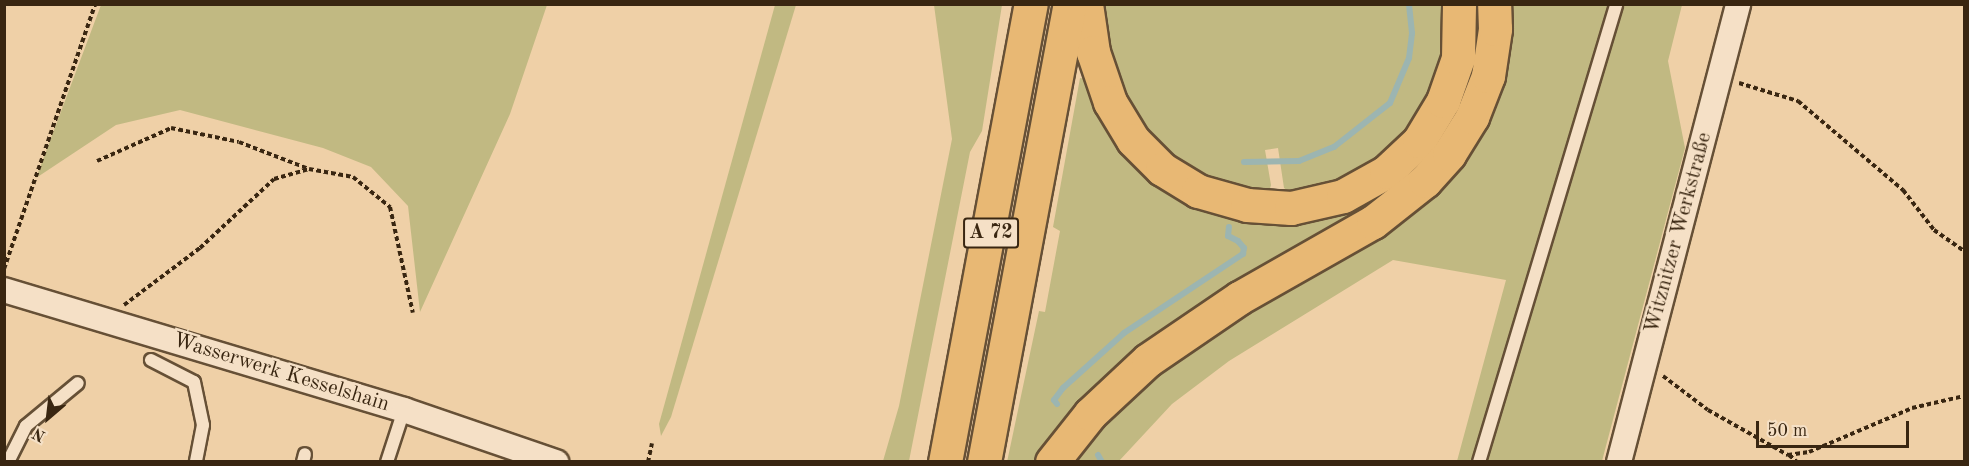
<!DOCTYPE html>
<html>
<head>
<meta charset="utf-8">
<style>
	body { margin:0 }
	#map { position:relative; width:1969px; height:466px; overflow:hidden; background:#efd0a7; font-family:"Old Standard TT",serif }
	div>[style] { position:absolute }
	.green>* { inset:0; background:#c1b982 }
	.stream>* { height:6px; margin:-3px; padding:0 3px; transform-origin:3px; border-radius:3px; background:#9cb5b1 }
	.path>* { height:4px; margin-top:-2px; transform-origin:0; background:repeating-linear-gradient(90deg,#392611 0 4.5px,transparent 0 7.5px) }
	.roads { filter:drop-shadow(2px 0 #665036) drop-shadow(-2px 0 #665036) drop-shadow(0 2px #665036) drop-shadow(0 -2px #665036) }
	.lane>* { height:12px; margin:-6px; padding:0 6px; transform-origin:6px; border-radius:6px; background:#f5e0c6 }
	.street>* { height:24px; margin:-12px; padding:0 12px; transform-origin:12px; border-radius:12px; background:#f5e0c6 }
	.highway>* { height:33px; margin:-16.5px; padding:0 16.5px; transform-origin:16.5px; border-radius:16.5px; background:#e8b874 }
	span { translate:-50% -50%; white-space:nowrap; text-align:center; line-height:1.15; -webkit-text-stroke:5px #f5e0c6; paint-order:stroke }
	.shield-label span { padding:2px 4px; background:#f5e0c6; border:2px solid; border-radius:4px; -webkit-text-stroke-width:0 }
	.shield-label { font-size:20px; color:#392611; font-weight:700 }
	.street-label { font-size:21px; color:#392611 }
	.frame { position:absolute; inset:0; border:6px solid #392611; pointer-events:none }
	.north { position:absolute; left:18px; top:388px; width:60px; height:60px; -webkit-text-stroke:4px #f5e0c6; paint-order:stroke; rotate:208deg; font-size:16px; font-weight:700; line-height:24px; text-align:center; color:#392611 }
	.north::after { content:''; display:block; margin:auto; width:21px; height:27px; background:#392611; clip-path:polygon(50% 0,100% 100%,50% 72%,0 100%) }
	.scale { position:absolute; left:1756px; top:421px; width:153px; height:27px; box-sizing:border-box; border:3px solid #392611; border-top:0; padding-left:8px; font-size:18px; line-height:21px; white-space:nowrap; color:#392611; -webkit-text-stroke:4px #f5e0c6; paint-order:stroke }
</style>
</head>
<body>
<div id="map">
	<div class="green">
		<div style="clip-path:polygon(1448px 4px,1450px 16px,1437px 84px,1410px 133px,1358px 177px,1294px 195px,1284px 188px,1278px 148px,1265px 150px,1271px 185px,1268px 196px,1217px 188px,1155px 151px,1107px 73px,1100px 5px)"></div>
		<div style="clip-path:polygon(101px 5px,101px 4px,547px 5px,510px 114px,420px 312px,408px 206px,371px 167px,323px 148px,180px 110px,116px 125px,36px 178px)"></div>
		<div style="clip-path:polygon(775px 5px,796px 5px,671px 417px,661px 436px,659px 424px)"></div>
		<div style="clip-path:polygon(934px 5px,1002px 5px,982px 131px,970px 152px,909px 461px,883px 461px,899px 406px,952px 139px)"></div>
		<div style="clip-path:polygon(1470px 5px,1482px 5px,1471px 93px,1438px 152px,1039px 461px,1007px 462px,1039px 311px,1045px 312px,1060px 231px,1053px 227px,1080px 78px,1091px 80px,1212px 208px,1399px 175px)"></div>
		<div style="clip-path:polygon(1508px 5px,1682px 5px,1668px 61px,1685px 148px,1602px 461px,1457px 461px,1506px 280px,1393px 260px,1229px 361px,1172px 404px,1119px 461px,1070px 462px,1170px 357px,1422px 201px)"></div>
	</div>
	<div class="stream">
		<div style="left:1244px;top:162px;width:55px;rotate:-1deg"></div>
		<div style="left:1299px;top:161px;width:38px;rotate:-22deg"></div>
		<div style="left:1334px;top:147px;width:71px;rotate:-38.2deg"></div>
		<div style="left:1390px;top:103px;width:49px;rotate:-67.1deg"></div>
		<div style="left:1409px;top:58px;width:25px;rotate:-83deg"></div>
		<div style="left:1412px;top:33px;width:29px;rotate:-96deg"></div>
		<div style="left:1057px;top:404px;width:5px;rotate:-127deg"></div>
		<div style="left:1054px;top:400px;width:15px;rotate:-53deg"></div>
		<div style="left:1063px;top:388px;width:82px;rotate:-42deg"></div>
		<div style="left:1124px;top:333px;width:143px;rotate:-33.6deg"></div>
		<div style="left:1243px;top:254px;width:6px;rotate:-81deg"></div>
		<div style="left:1244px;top:248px;width:9px;rotate:-131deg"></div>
		<div style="left:1238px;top:241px;width:11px;rotate:-153deg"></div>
		<div style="left:1228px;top:236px;width:9px;rotate:-84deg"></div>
		<div style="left:1098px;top:455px;width:8px;rotate:60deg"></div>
	</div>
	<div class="path">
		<div style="left:1739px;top:83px;width:62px;rotate:17deg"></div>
		<div style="left:1798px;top:101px;width:138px;rotate:40.3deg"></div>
		<div style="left:1903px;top:190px;width:51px;rotate:52.2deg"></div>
		<div style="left:1934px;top:230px;width:37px;rotate:35deg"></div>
		<div style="left:97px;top:161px;width:81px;rotate:-24deg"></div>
		<div style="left:171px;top:128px;width:69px;rotate:11.6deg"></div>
		<div style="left:239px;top:142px;width:75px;rotate:21.1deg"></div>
		<div style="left:4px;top:269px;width:280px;rotate:-71deg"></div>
		<div style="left:124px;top:305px;width:95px;rotate:-36.9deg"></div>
		<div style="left:200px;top:248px;width:101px;rotate:-43deg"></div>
		<div style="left:274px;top:179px;width:36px;rotate:-16deg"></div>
		<div style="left:309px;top:169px;width:45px;rotate:10.3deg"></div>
		<div style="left:353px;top:177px;width:48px;rotate:39deg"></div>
		<div style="left:390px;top:207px;width:108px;rotate:77.8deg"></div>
		<div style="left:1663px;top:376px;width:56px;rotate:37.1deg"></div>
		<div style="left:1708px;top:410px;width:92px;rotate:29.4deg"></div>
		<div style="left:1788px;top:455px;width:21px;rotate:-8deg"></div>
		<div style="left:1809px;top:452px;width:112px;rotate:-23.1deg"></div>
		<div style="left:1912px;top:408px;width:53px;rotate:-13deg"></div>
		<div style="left:1789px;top:455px;width:11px;rotate:41deg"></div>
		<div style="left:648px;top:462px;width:19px;rotate:-78deg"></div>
	</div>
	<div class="roads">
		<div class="lane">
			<div style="left:151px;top:360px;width:48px;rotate:27.1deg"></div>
			<div style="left:194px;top:382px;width:44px;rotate:78.2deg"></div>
			<div style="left:203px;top:425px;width:38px;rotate:101deg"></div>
			<div style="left:8px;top:462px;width:40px;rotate:-63.4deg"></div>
			<div style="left:26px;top:426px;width:67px;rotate:-39.6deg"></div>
			<div style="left:303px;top:462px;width:8px;rotate:-76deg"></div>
			<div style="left:387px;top:462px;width:55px;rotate:-71.9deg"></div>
			<div style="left:1479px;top:462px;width:478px;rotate:-73.3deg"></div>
		</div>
		<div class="street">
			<div style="left:4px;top:290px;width:418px;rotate:16.7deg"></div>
			<div style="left:404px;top:410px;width:161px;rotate:18.9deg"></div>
			<div style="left:1619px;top:462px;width:473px;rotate:-75.4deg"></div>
		</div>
		<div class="highway">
			<div style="left:1086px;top:4px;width:49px;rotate:81.7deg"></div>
			<div style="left:1093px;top:52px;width:53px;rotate:71.2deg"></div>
			<div style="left:1110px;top:102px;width:44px;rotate:58.8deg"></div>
			<div style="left:1133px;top:140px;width:41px;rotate:45deg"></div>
			<div style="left:1162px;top:169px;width:42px;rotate:31.4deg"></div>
			<div style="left:1198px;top:191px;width:51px;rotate:15.9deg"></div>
			<div style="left:1247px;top:205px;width:44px;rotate:3.9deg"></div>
			<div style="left:1291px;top:208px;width:53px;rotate:-13deg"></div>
			<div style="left:1343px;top:196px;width:49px;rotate:-29.2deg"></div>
			<div style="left:1386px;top:172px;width:45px;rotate:-43.2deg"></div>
			<div style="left:1419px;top:141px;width:47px;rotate:-59deg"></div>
			<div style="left:1443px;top:101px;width:46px;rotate:-70.8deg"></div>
			<div style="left:1458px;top:58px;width:54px;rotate:-88.9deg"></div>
			<div style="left:945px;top:462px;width:466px;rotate:-79.4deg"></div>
			<div style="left:984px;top:462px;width:466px;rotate:-79.4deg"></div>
			<div style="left:1052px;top:462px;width:61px;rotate:-51.6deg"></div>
			<div style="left:1090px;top:414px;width:79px;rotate:-43deg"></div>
			<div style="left:1148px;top:360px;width:110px;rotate:-34.3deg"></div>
			<div style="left:1239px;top:298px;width:154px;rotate:-29.6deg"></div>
			<div style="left:1373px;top:222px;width:66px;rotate:-38.3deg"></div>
			<div style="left:1425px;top:181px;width:36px;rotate:-48deg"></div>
			<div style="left:1449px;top:154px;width:44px;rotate:-58.1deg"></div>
			<div style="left:1472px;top:117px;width:44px;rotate:-68.7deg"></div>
			<div style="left:1488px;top:76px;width:48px;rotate:-81.5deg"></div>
			<div style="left:1495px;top:29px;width:25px;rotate:-92deg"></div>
		</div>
	</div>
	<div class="shield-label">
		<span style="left:991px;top:233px">A 72</span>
	</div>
	<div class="street-label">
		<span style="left:1679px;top:233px;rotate:-75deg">Witznitzer Werkstraße</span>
		<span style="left:281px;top:373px;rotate:17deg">Wasserwerk Kesselshain</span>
	</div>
	<div class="frame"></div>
	<div class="north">N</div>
	<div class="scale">50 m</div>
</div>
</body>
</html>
